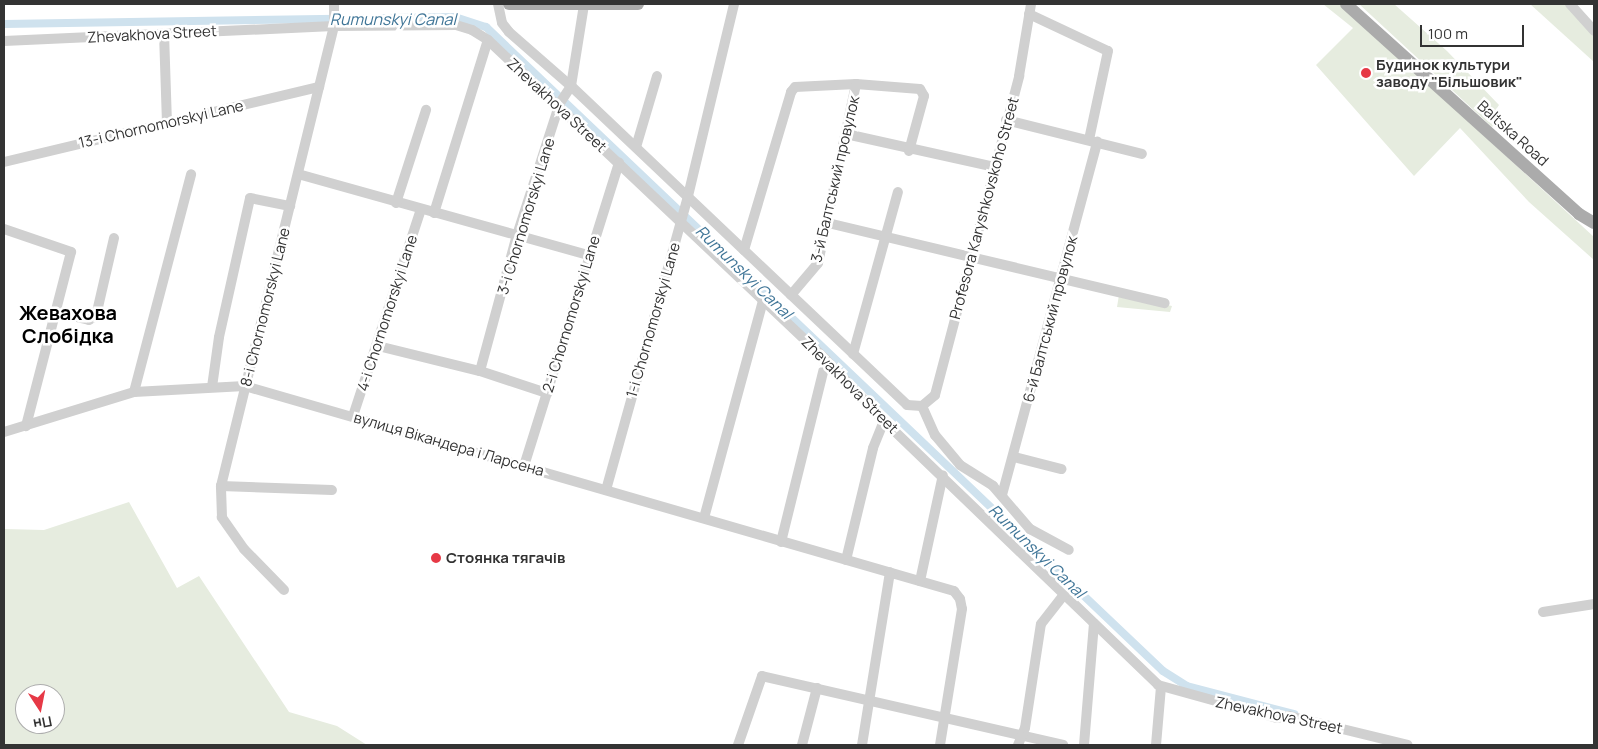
<!DOCTYPE html>
<html>
<head>
<meta charset="utf-8">
<style>
	body { margin:0 }
	#map { position:relative; width:1598px; height:749px; overflow:hidden; background:#fff; font-family:Manrope,sans-serif }
	div>[style] { position:absolute }
	.green>* { inset:0; background:#e6ecdf }
	.canal>* { height:8px; margin:-4px; padding:0 4px; transform-origin:4px; border-radius:4px; background:#cfe2ee }
	.minor>* { height:10px; margin:-5px; padding:0 5px; transform-origin:5px; border-radius:5px; background:#d0d0d0 }
	.major>* { height:12px; margin:-6px; padding:0 6px; transform-origin:6px; border-radius:6px; background:#ababab }
	.dots>* { width:14px; height:14px; translate:-50% -50%; box-sizing:border-box; border:2px solid #fff; border-radius:50% }
	span { translate:-50% -50%; white-space:nowrap; text-align:center; line-height:1.15; -webkit-text-stroke:5px #fff; paint-order:stroke }
	.street-label { font-size:15px; color:#333 }
	.poi-label { font-size:15px; color:#333; font-weight:700 }
	.left { translate:0 -50%; text-align:left }
	.water-label { font-size:16px; color:#3f7597; font-style:italic }
	.district-label { font-size:20px; color:#000; font-weight:700 }
	.frame { position:absolute; inset:0; border:5px solid #333; pointer-events:none }
	.north { position:absolute; left:15px; top:684px; width:50px; height:50px; box-sizing:border-box; background:#fff; border:1px solid #adadad; border-radius:50%; rotate:169deg; font-size:14px; font-weight:700; line-height:20px; text-align:center; color:#333 }
	.north::after { content:''; display:block; margin:auto; width:18px; height:22px; background:#e63946; clip-path:polygon(50% 0,100% 100%,50% 72%,0 100%) }
	.scale { position:absolute; left:1420px; top:25px; width:104px; height:22px; box-sizing:border-box; border:2px solid #333; border-top:0; padding-left:6px; font-size:15px; line-height:18px; white-space:nowrap; color:#333; -webkit-text-stroke:4px #fff; paint-order:stroke }
</style>
</head>
<body>
<div id="map">
	<div class="green">
		<div style="clip-path:polygon(1323px 4px,1341px 4px,1594px 237px,1594px 260px,1529px 202px,1460px 128px,1414px 176px,1316px 65px,1353px 28px)"></div>
		<div style="clip-path:polygon(1359px 4px,1394px 4px,1447px 51px,1499px 105px,1491px 117px,1496px 123px,1492px 127px)"></div>
		<div style="clip-path:polygon(1530px 4px,1567px 4px,1594px 33px,1594px 62px)"></div>
		<div style="clip-path:polygon(1119px 295px,1172px 306px,1170px 312px,1117px 307px)"></div>
		<div style="clip-path:polygon(evenodd,129px 502px,177px 588px,199px 576px,289px 712px,337px 726px,367px 745px,4px 745px,4px 529px,44px 530px,129px 502px,25px 694px,55px 694px,55px 724px,25px 724px,25px 694px)"></div>
	</div>
	<div class="canal">
		<div style="left:4px;top:24px;width:451px;rotate:-0.9deg"></div>
		<div style="left:455px;top:17px;width:33px;rotate:18deg"></div>
		<div style="left:486px;top:27px;width:934px;rotate:43.57deg"></div>
		<div style="left:1163px;top:671px;width:28px;rotate:32deg"></div>
		<div style="left:1187px;top:686px;width:111px;rotate:14.7deg"></div>
	</div>
	<div class="minor">
		<div style="left:498px;top:4px;width:19px;rotate:78deg"></div>
		<div style="left:502px;top:23px;width:11px;rotate:52deg"></div>
		<div style="left:509px;top:32px;width:82px;rotate:41.1deg"></div>
		<div style="left:571px;top:86px;width:463px;rotate:43.5deg"></div>
		<div style="left:907px;top:405px;width:15px;rotate:4deg"></div>
		<div style="left:1570px;top:4px;width:36px;rotate:48deg"></div>
		<div style="left:1029px;top:14px;width:87px;rotate:25.1deg"></div>
		<div style="left:1108px;top:51px;width:91px;rotate:102.1deg"></div>
		<div style="left:164px;top:33px;width:89px;rotate:88.1deg"></div>
		<div style="left:4px;top:41px;width:330px;rotate:-2.6deg"></div>
		<div style="left:334px;top:26px;width:122px;rotate:-0.5deg"></div>
		<div style="left:456px;top:25px;width:17px;rotate:17deg"></div>
		<div style="left:472px;top:30px;width:19px;rotate:32deg"></div>
		<div style="left:488px;top:40px;width:465px;rotate:43.4deg"></div>
		<div style="left:826px;top:360px;width:84px;rotate:46.4deg"></div>
		<div style="left:884px;top:421px;width:380px;rotate:43.9deg"></div>
		<div style="left:1158px;top:685px;width:123px;rotate:15.5deg"></div>
		<div style="left:1277px;top:718px;width:12px;rotate:-9deg"></div>
		<div style="left:1289px;top:716px;width:122px;rotate:13.7deg"></div>
		<div style="left:1006px;top:120px;width:140px;rotate:14deg"></div>
		<div style="left:846px;top:134px;width:153px;rotate:12.5deg"></div>
		<div style="left:636px;top:147px;width:74px;rotate:-73.5deg"></div>
		<div style="left:4px;top:162px;width:324px;rotate:-13.4deg"></div>
		<div style="left:298px;top:174px;width:302px;rotate:15.6deg"></div>
		<div style="left:396px;top:203px;width:98px;rotate:-72.1deg"></div>
		<div style="left:434px;top:213px;width:181px;rotate:-72.7deg"></div>
		<div style="left:828px;top:223px;width:346px;rotate:13.4deg"></div>
		<div style="left:4px;top:229px;width:71px;rotate:18.9deg"></div>
		<div style="left:71px;top:252px;width:180px;rotate:104.5deg"></div>
		<div style="left:744px;top:250px;width:165px;rotate:-73.4deg"></div>
		<div style="left:791px;top:92px;width:6px;rotate:-51deg"></div>
		<div style="left:795px;top:87px;width:61px;rotate:-2.8deg"></div>
		<div style="left:856px;top:84px;width:64px;rotate:4.5deg"></div>
		<div style="left:920px;top:89px;width:8px;rotate:60deg"></div>
		<div style="left:924px;top:96px;width:57px;rotate:105.3deg"></div>
		<div style="left:791px;top:295px;width:42px;rotate:-49.8deg"></div>
		<div style="left:818px;top:263px;width:183px;rotate:-78deg"></div>
		<div style="left:55px;top:312px;width:35px;rotate:13deg"></div>
		<div style="left:89px;top:320px;width:8px;rotate:-30deg"></div>
		<div style="left:96px;top:316px;width:80px;rotate:-77deg"></div>
		<div style="left:378px;top:346px;width:105px;rotate:13.8deg"></div>
		<div style="left:480px;top:371px;width:71px;rotate:18.2deg"></div>
		<div style="left:853px;top:354px;width:168px;rotate:-74.5deg"></div>
		<div style="left:480px;top:371px;width:141px;rotate:-74.8deg"></div>
		<div style="left:517px;top:235px;width:139px;rotate:-72deg"></div>
		<div style="left:560px;top:103px;width:20px;rotate:-57deg"></div>
		<div style="left:571px;top:86px;width:82px;rotate:-80.9deg"></div>
		<div style="left:212px;top:387px;width:50px;rotate:-82deg"></div>
		<div style="left:219px;top:337px;width:142px;rotate:-77.4deg"></div>
		<div style="left:250px;top:198px;width:41px;rotate:11.3deg"></div>
		<div style="left:134px;top:392px;width:225px;rotate:-75.3deg"></div>
		<div style="left:922px;top:406px;width:17px;rotate:-40deg"></div>
		<div style="left:935px;top:395px;width:330px;rotate:-75.2deg"></div>
		<div style="left:1019px;top:76px;width:73px;rotate:-80.5deg"></div>
		<div style="left:922px;top:406px;width:32px;rotate:66deg"></div>
		<div style="left:935px;top:435px;width:39px;rotate:50deg"></div>
		<div style="left:960px;top:465px;width:39px;rotate:32deg"></div>
		<div style="left:993px;top:486px;width:57px;rotate:49.3deg"></div>
		<div style="left:1030px;top:529px;width:44px;rotate:28.3deg"></div>
		<div style="left:353px;top:416px;width:218px;rotate:-71.8deg"></div>
		<div style="left:4px;top:432px;width:136px;rotate:-17.1deg"></div>
		<div style="left:134px;top:392px;width:111px;rotate:-3.1deg"></div>
		<div style="left:245px;top:386px;width:738px;rotate:16.13deg"></div>
		<div style="left:954px;top:591px;width:10px;rotate:53deg"></div>
		<div style="left:960px;top:599px;width:10px;rotate:79deg"></div>
		<div style="left:962px;top:609px;width:138px;rotate:99.2deg"></div>
		<div style="left:1014px;top:457px;width:49px;rotate:14.3deg"></div>
		<div style="left:524px;top:466px;width:318px;rotate:-72.6deg"></div>
		<div style="left:221px;top:486px;width:111px;rotate:2.1deg"></div>
		<div style="left:606px;top:490px;width:305px;rotate:-74.4deg"></div>
		<div style="left:688px;top:196px;width:197px;rotate:-76.5deg"></div>
		<div style="left:1002px;top:495px;width:366px;rotate:-74.9deg"></div>
		<div style="left:704px;top:518px;width:225px;rotate:-74.8deg"></div>
		<div style="left:781px;top:542px;width:187px;rotate:-76.1deg"></div>
		<div style="left:846px;top:560px;width:115px;rotate:-76.4deg"></div>
		<div style="left:873px;top:448px;width:29px;rotate:-68deg"></div>
		<div style="left:920px;top:581px;width:108px;rotate:-77.8deg"></div>
		<div style="left:284px;top:590px;width:57px;rotate:-134.3deg"></div>
		<div style="left:244px;top:549px;width:39px;rotate:-125deg"></div>
		<div style="left:222px;top:517px;width:31px;rotate:-92deg"></div>
		<div style="left:221px;top:486px;width:474px;rotate:-76.2deg"></div>
		<div style="left:334px;top:26px;width:22px;rotate:-90deg"></div>
		<div style="left:1543px;top:612px;width:52px;rotate:-8.9deg"></div>
		<div style="left:738px;top:745px;width:73px;rotate:-70.8deg"></div>
		<div style="left:762px;top:676px;width:309px;rotate:12.9deg"></div>
		<div style="left:802px;top:745px;width:59px;rotate:-75.3deg"></div>
		<div style="left:862px;top:745px;width:175px;rotate:-80.8deg"></div>
		<div style="left:1018px;top:745px;width:18px;rotate:-68deg"></div>
		<div style="left:1025px;top:728px;width:105px;rotate:-81.3deg"></div>
		<div style="left:1041px;top:624px;width:37px;rotate:-52deg"></div>
		<div style="left:1084px;top:745px;width:122px;rotate:-85.3deg"></div>
		<div style="left:1156px;top:745px;width:58px;rotate:-85.1deg"></div>
	</div>
	<div class="major">
		<div style="left:509px;top:4px;width:129px"></div>
		<div style="left:1346px;top:4px;width:314px;rotate:42deg"></div>
		<div style="left:1579px;top:214px;width:17px;rotate:31deg"></div>
	</div>
	<div class="dots">
		<div style="left:1366px;top:73px;background:#e63946"></div>
		<div style="left:436px;top:558px;background:#e63946"></div>
	</div>
	<div class="street-label">
		<span style="left:152px;top:34px;rotate:-3deg">Zhevakhova Street</span>
		<span style="left:557px;top:105px;rotate:43deg">Zhevakhova Street</span>
		<span style="left:161px;top:124px;rotate:-13deg">13-i Chornomorskyi Lane</span>
		<span style="left:1513px;top:133px;rotate:42deg">Baltska Road</span>
		<span style="left:835px;top:179px;rotate:-77deg">3-й Балтський провулок</span>
		<span style="left:984px;top:208px;rotate:-75deg">Profesora Karyshkovskoho Street</span>
		<span style="left:526px;top:216px;rotate:-73deg">3-i Chornomorskyi Lane</span>
		<span style="left:265px;top:307px;rotate:-76deg">8-i Chornomorskyi Lane</span>
		<span style="left:387px;top:313px;rotate:-72deg">4-i Chornomorskyi Lane</span>
		<span style="left:571px;top:314px;rotate:-73deg">2-i Chornomorskyi Lane</span>
		<span style="left:1050px;top:319px;rotate:-75deg">6-й Балтський провулок</span>
		<span style="left:653px;top:320px;rotate:-74deg">1-i Chornomorskyi Lane</span>
		<span style="left:850px;top:385px;rotate:45deg">Zhevakhova Street</span>
		<span style="left:449px;top:444px;rotate:16deg">вулиця Вікандера і Ларсена</span>
		<span style="left:1279px;top:715px;rotate:12deg">Zhevakhova Street</span>
	</div>
	<div class="poi-label">
		<span class="left" style="left:1376px;top:73px">Будинок культури<br>заводу "Більшовик"</span>
		<span class="left" style="left:446px;top:558px">Стоянка тягачів</span>
	</div>
	<div class="water-label">
		<span style="left:393px;top:19px">Rumunskyi Canal</span>
		<span style="left:744px;top:272px;rotate:44deg">Rumunskyi Canal</span>
		<span style="left:1037px;top:551px;rotate:44deg">Rumunskyi Canal</span>
	</div>
	<div class="district-label">
		<span style="left:68px;top:324px">Жевахова<br>Слобідка</span>
	</div>
	<div class="frame"></div>
	<div class="north">Пн</div>
	<div class="scale">100 m</div>
</div>
</body>
</html>
